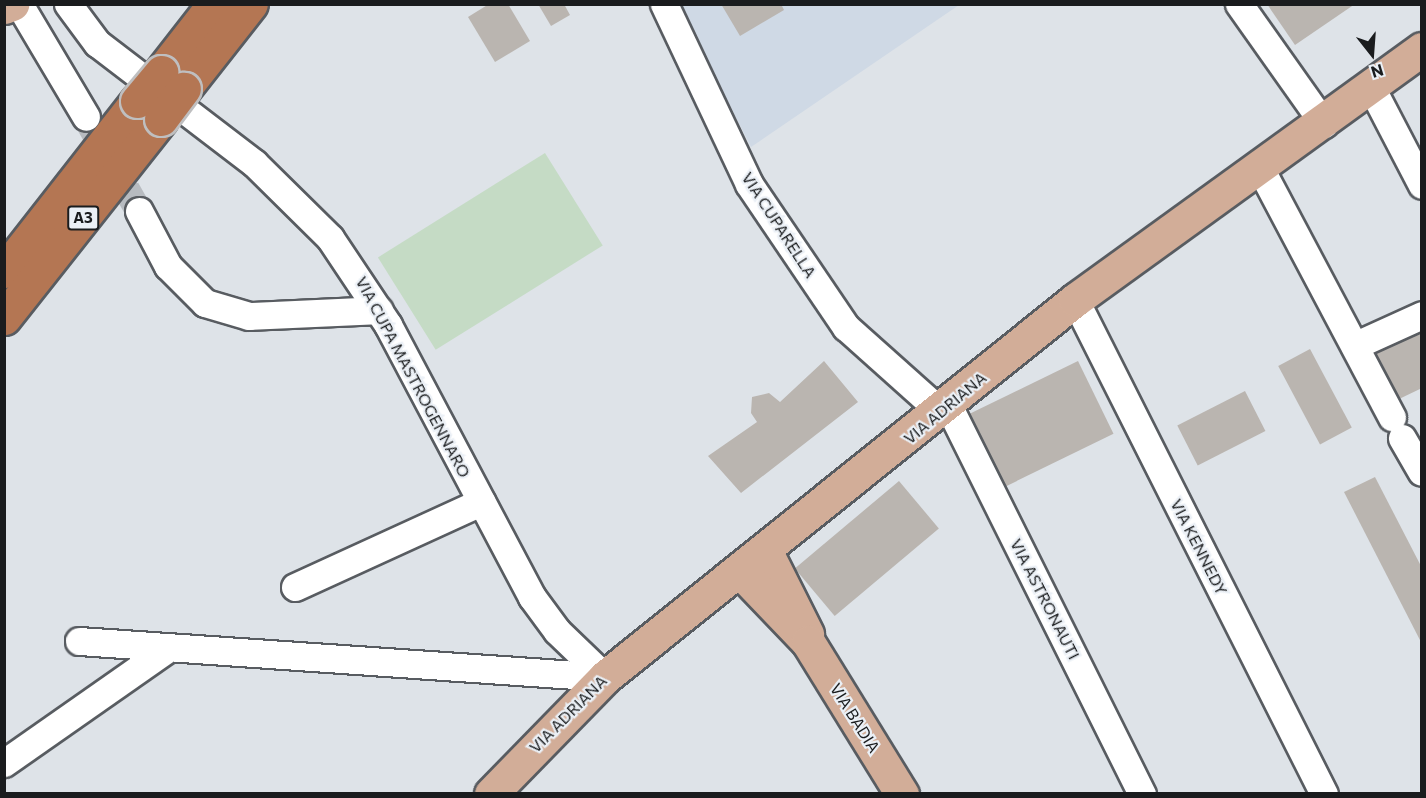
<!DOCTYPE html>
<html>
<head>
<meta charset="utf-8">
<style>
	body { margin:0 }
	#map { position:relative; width:1426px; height:798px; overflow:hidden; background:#dee3e8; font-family:Commissioner,sans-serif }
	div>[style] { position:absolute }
	.built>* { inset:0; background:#cfd9e5 }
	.green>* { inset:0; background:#c5dbc5; transform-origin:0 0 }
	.building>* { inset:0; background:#bab5b0; transform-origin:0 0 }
	.minor-tunnel>* { height:27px; margin-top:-13.5px; transform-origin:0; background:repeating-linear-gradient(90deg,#b7bbc0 0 27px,transparent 0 41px) }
	.roads { filter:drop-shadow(2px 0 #585c61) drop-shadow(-2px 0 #585c61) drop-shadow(0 2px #585c61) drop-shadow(0 -2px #585c61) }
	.minor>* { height:27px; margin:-13.5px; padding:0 13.5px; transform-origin:13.5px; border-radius:13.5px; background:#fff }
	.major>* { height:33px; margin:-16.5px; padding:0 16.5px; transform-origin:16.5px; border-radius:16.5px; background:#d2ad98 }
	.highway>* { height:33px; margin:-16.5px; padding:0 16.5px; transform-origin:16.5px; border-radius:16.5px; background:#b47653 }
	.bridges { filter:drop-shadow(2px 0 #bfbfc0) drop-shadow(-2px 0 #bfbfc0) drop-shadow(0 2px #bfbfc0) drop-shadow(0 -2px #bfbfc0) }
	.highway-bridge>* { height:33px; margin:-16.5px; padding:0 16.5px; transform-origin:16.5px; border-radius:16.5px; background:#b47653 }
	span { translate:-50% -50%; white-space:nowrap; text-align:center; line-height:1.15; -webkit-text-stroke:4.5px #ebf0f6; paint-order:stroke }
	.shield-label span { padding:2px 4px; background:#ebf0f6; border:2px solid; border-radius:4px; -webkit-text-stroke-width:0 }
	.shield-label { font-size:15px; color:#1a1c1e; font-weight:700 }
	.street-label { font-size:16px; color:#1a1c1e }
	.frame { position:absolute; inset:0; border:6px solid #1a1c1e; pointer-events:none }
	.north { position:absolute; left:1342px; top:24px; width:60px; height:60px; -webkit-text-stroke:4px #ebf0f6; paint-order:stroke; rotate:163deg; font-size:16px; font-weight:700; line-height:24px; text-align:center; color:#1a1c1e }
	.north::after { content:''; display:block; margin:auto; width:21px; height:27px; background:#1a1c1e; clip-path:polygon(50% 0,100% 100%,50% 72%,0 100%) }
</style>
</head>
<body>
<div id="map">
	<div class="built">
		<div style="clip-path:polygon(679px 5px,959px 5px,751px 147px)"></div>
	</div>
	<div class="green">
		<div style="left:545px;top:153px;width:109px;height:197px;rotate:58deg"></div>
	</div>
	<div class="building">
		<div style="clip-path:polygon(489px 4px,508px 4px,530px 41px,495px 62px,468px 17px)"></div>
		<div style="clip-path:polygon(538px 4px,564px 4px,570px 15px,551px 26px)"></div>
		<div style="clip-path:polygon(721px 4px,781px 4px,784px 10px,740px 36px)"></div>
		<div style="clip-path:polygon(1267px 4px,1355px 4px,1295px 45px)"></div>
		<div style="clip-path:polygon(1420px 331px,1422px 388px,1397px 400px,1374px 354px)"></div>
		<div style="left:1310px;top:349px;width:89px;height:36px;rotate:62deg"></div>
		<div style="clip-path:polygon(824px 361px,858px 402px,741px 493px,708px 456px,757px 422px,751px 413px,752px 397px,769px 393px,780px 402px)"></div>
		<div style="left:1078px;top:361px;width:81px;height:120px;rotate:64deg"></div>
		<div style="left:1245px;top:391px;width:45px;height:76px;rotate:63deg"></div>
		<div style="clip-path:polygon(1375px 477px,1422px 568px,1422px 644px,1344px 492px)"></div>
		<div style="left:899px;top:481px;width:62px;height:136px;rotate:50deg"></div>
	</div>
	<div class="minor-tunnel">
		<div style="left:86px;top:117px;width:108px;rotate:60.6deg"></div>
	</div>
	<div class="roads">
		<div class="minor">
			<div style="left:19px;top:4px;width:131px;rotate:59.3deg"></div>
			<div style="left:68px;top:4px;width:49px;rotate:53.4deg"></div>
			<div style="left:97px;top:43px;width:198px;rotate:37.4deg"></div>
			<div style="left:254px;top:163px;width:107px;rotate:44.6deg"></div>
			<div style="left:330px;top:238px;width:105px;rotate:56.3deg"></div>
			<div style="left:388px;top:325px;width:308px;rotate:62.1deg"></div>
			<div style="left:532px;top:597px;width:42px;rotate:53.7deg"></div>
			<div style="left:557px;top:631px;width:66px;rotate:43.8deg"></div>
			<div style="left:664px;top:4px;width:199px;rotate:64.7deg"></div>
			<div style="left:749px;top:184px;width:173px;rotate:55.9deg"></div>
			<div style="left:846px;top:327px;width:127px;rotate:41.8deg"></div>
			<div style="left:1239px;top:4px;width:147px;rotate:54.7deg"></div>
			<div style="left:1372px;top:89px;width:108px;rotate:62.5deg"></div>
			<div style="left:1260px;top:168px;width:282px;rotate:62.1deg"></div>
			<div style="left:139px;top:211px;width:62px;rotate:62.2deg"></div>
			<div style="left:168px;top:266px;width:52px;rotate:45deg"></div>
			<div style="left:205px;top:303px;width:46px;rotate:16.5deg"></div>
			<div style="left:249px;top:316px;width:130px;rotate:-2.6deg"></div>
			<div style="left:1075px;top:300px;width:553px;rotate:63.25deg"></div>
			<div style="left:1356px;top:345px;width:72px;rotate:-24.4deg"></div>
			<div style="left:948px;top:405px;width:435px;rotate:63.5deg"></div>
			<div style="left:1402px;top:438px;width:39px;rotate:60deg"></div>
			<div style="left:295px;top:587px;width:205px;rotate:-24.6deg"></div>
			<div style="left:79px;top:641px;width:527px;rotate:3.92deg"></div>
			<div style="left:4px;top:763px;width:199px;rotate:-35deg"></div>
		</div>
		<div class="major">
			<div style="left:4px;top:7px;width:9px;rotate:-21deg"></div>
			<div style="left:766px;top:552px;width:92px;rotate:63.4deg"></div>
			<div style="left:741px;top:572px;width:97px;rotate:46.3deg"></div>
			<div style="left:808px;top:642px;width:179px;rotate:58.3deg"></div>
			<div style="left:491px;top:794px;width:163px;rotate:-45.7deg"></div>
			<div style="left:605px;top:677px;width:603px;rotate:-38.73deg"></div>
			<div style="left:1075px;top:300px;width:428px;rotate:-35.9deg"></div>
		</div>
		<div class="highway">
			<div style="left:161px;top:72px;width:86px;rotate:-52.1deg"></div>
			<div style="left:184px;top:89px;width:108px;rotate:-51.8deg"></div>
			<div style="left:4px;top:271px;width:216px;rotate:-52deg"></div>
			<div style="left:4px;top:318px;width:253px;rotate:-51.7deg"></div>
		</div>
	</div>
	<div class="bridges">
		<div class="highway-bridge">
			<div style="left:137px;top:101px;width:38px;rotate:-50deg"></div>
			<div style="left:161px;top:119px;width:38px;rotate:-53deg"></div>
		</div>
	</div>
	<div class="shield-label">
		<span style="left:83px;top:218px">A3</span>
	</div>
	<div class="street-label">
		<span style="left:779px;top:225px;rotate:57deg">VIA CUPARELLA</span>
		<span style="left:413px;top:377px;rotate:62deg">VIA CUPA MASTROGENNARO</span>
		<span style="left:945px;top:408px;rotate:-40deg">VIA ADRIANA</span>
		<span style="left:1199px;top:547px;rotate:63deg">VIA KENNEDY</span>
		<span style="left:1045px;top:599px;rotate:63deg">VIA ASTRONAUTI</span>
		<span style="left:568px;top:714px;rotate:-45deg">VIA ADRIANA</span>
		<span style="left:855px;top:718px;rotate:58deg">VIA BADIA</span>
	</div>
	<div class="frame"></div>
	<div class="north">N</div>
</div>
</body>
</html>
